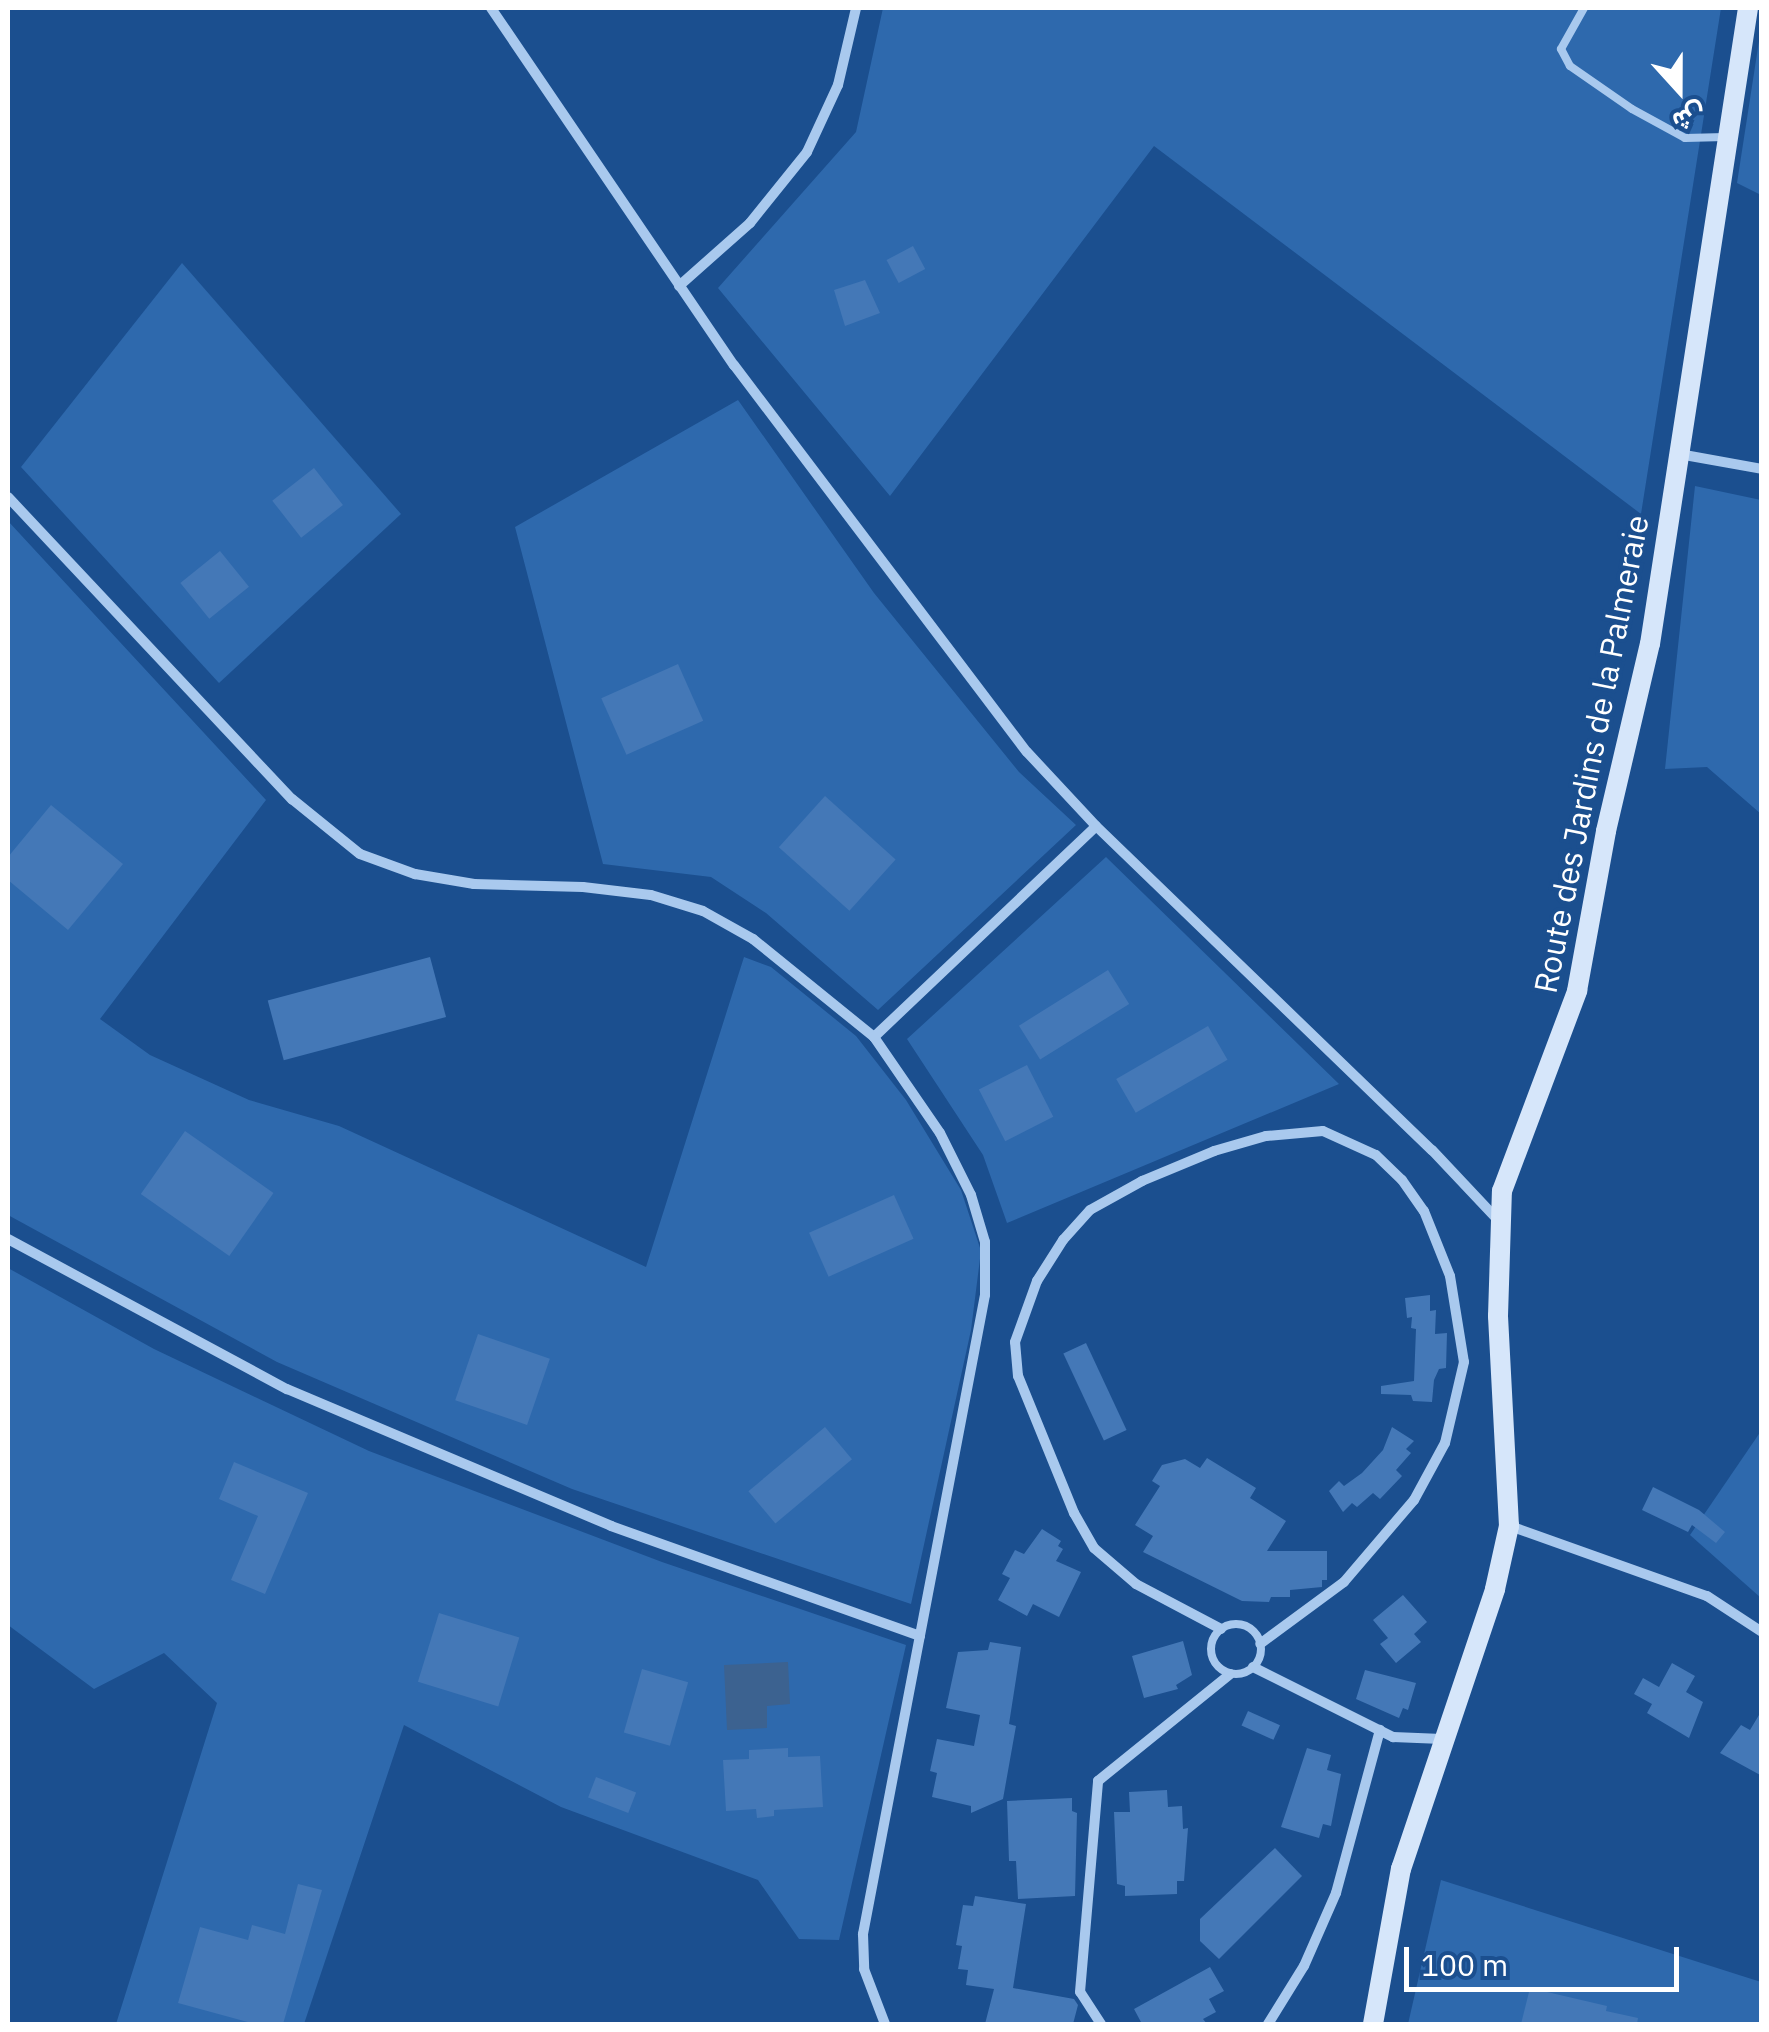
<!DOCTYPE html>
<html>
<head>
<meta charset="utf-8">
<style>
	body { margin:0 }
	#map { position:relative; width:1769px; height:2032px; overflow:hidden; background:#1b4f8f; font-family:"IBM Plex Sans",Vazirmatn,sans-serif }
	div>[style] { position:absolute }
	.green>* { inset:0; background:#2e69ad }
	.water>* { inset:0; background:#3c6290 }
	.building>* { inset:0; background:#4478b7; transform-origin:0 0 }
	.lane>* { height:8px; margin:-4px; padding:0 4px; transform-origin:4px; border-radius:4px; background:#a9c9ee }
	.lane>.ring { margin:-4px; padding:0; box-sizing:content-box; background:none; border:8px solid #a9c9ee; border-radius:50% }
	.street>* { height:10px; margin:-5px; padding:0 5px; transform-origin:5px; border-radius:5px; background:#a9c9ee }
	.secondary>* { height:20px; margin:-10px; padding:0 10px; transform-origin:10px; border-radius:10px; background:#d6e6fa }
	span { translate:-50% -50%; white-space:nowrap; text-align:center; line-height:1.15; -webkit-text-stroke:8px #1b4f8f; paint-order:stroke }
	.street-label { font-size:32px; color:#fff }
	.frame { position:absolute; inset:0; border:10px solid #fff; pointer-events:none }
	.north { position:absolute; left:1629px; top:40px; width:100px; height:100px; -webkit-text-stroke:8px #1b4f8f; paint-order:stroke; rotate:159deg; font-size:28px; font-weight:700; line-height:40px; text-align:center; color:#fff }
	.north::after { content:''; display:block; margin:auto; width:35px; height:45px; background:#fff; clip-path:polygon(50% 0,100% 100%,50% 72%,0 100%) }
	.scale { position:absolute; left:1404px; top:1947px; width:275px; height:45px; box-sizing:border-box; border:5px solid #fff; border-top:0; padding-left:12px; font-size:30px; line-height:35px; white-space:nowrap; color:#fff; -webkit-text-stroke:8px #1b4f8f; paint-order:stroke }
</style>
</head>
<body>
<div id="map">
	<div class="green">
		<div style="clip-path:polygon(883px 8px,1721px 8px,1641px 514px,1154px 146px,890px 496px,718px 288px,856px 132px)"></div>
		<div style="clip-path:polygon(1761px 28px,1762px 195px,1761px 195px,1737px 183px)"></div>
		<div style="clip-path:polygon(182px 263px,401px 514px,219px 683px,21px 467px)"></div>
		<div style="clip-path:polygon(738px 400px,874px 593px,1019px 772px,1076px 825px,878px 1010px,766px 913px,711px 877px,603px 864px,515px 527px)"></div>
		<div style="clip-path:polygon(1695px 486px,1761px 500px,1761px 814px,1707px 767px,1665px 769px)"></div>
		<div style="clip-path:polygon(8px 521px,266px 800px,100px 1019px,150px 1055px,249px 1100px,339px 1126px,646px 1267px,744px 957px,771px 967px,856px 1036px,906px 1100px,961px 1190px,981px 1251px,971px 1330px,911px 1604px,572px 1489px,277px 1362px,8px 1215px)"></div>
		<div style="clip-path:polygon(1106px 857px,1339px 1084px,1007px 1223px,983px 1155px,907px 1039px)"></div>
		<div style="clip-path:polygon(8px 1268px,154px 1349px,369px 1451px,662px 1562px,906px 1645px,839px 1940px,799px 1939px,758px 1880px,561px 1807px,404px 1725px,304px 2024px,116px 2024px,217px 1703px,164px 1653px,94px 1689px,8px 1625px)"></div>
		<div style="clip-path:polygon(1761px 1431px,1761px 1598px,1690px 1535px)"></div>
		<div style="clip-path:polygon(1441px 1880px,1761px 1982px,1761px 2024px,1408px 2024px)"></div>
	</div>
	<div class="water">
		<div style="clip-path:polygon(788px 1662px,790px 1704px,767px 1706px,767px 1728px,727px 1730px,724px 1665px)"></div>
	</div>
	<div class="building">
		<div style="left:913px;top:246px;width:26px;height:30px;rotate:62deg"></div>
		<div style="clip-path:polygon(865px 280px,880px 313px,845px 326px,834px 290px)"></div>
		<div style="left:314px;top:468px;width:47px;height:53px;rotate:52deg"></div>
		<div style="left:220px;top:551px;width:46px;height:51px;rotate:51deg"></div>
		<div style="left:678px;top:664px;width:62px;height:84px;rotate:66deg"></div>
		<div style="left:825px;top:796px;width:95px;height:69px;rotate:42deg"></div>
		<div style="clip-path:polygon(51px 805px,123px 864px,68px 930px,8px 880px,8px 857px)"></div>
		<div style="left:430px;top:957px;width:62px;height:168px;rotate:75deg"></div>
		<div style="left:1108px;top:970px;width:40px;height:105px;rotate:58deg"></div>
		<div style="left:1208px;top:1026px;width:39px;height:106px;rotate:60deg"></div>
		<div style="left:1027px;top:1065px;width:58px;height:54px;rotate:63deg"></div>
		<div style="left:185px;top:1131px;width:108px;height:77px;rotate:35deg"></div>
		<div style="left:894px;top:1195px;width:48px;height:93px;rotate:66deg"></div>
		<div style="clip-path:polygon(1430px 1295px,1430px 1311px,1436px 1310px,1435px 1334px,1447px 1333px,1446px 1368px,1439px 1369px,1434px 1380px,1432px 1402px,1413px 1401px,1411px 1395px,1381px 1394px,1381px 1386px,1414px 1381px,1416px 1329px,1411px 1328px,1412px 1317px,1407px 1318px,1405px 1298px)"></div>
		<div style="left:478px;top:1334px;width:76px;height:70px;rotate:19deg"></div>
		<div style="left:1086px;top:1343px;width:96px;height:25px;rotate:65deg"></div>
		<div style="left:825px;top:1427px;width:42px;height:100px;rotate:50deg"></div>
		<div style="clip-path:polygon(1392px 1427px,1414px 1441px,1406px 1449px,1411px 1453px,1396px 1470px,1402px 1476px,1380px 1499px,1373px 1493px,1357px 1507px,1352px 1503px,1343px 1512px,1329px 1491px,1339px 1481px,1344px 1486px,1362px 1473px,1383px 1450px)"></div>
		<div style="clip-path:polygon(1207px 1458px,1256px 1488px,1250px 1498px,1286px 1521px,1267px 1551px,1327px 1551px,1327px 1580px,1322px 1580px,1322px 1587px,1290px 1590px,1290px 1597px,1271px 1597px,1269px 1602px,1242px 1601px,1143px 1552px,1153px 1536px,1135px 1525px,1160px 1486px,1152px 1481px,1162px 1465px,1185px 1459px,1200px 1468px)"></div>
		<div style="clip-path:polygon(234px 1462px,308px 1493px,265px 1594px,231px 1580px,258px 1516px,219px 1499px)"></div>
		<div style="clip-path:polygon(1653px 1487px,1699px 1510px,1725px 1532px,1716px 1543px,1692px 1525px,1688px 1532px,1642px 1510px)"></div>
		<div style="clip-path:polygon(1042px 1529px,1061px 1541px,1058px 1546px,1063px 1549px,1056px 1561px,1081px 1572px,1059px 1617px,1033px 1604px,1027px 1616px,998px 1600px,1010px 1578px,1002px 1574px,1015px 1550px,1024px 1554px)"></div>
		<div style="clip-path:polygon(1403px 1595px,1427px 1622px,1414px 1634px,1421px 1642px,1396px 1663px,1380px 1644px,1388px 1638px,1373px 1620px)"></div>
		<div style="left:439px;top:1613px;width:84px;height:72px;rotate:17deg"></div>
		<div style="clip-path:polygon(1183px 1641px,1192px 1675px,1176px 1685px,1178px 1689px,1144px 1698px,1132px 1656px)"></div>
		<div style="clip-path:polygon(990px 1642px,1021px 1647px,1009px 1724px,1016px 1726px,1003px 1799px,971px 1813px,971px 1806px,932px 1797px,937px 1773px,930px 1771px,937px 1739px,974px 1746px,980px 1715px,946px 1708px,958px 1652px,988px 1650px)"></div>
		<div style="clip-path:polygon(1672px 1663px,1695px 1676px,1686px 1692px,1703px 1702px,1689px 1738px,1647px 1713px,1652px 1704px,1634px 1694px,1643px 1678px,1659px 1687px)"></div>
		<div style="left:642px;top:1669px;width:48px;height:66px;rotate:16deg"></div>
		<div style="clip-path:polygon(1365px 1670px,1416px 1683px,1408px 1710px,1403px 1708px,1399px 1718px,1356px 1699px)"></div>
		<div style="clip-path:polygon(1762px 1710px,1762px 1776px,1720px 1753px,1741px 1725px,1750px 1730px)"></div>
		<div style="left:1248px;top:1711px;width:35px;height:16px;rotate:24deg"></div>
		<div style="clip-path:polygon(788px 1748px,788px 1757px,820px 1756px,823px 1807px,774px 1810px,774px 1816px,757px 1818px,756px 1809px,726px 1811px,723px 1760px,749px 1759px,749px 1750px)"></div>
		<div style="clip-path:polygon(1307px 1748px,1331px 1755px,1327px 1770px,1341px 1774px,1331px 1826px,1323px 1824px,1319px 1838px,1281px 1827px)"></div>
		<div style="left:596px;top:1777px;width:43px;height:22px;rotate:21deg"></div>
		<div style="clip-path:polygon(1167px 1790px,1168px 1807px,1182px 1806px,1183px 1829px,1188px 1828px,1184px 1881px,1177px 1881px,1177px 1894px,1125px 1896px,1125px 1886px,1117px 1884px,1114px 1812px,1130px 1812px,1129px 1792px)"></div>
		<div style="clip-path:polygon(1072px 1798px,1072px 1811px,1077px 1813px,1075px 1896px,1018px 1899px,1016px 1861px,1009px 1861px,1007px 1801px)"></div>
		<div style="clip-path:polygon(1275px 1848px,1302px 1876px,1219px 1959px,1200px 1941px,1200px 1919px)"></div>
		<div style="clip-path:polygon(298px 1884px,322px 1890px,283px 2024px,255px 2024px,178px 2003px,200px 1927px,248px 1940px,252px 1925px,285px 1934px)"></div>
		<div style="clip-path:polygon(975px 1896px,1026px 1904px,1013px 1988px,1074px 1999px,1078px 2005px,1073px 2024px,985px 2024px,994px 1989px,966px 1985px,968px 1970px,958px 1969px,962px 1946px,956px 1945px,963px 1905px,973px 1906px)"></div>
		<div style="clip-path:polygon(1210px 1967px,1224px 1991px,1209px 1999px,1216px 2012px,1203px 2019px,1207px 2024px,1142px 2024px,1134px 2009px)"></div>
		<div style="clip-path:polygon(1530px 1988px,1607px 2006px,1606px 2011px,1638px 2018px,1637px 2024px,1521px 2024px)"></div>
	</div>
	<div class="lane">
		<div style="left:1584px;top:8px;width:47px;rotate:119.3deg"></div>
		<div style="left:1561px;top:49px;width:19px;rotate:62deg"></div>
		<div style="left:1570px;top:66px;width:75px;rotate:34.7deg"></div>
		<div style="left:1632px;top:109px;width:60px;rotate:28.7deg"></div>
		<div style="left:1685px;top:138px;width:40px;rotate:-1.4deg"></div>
		<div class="ring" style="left:1211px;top:1624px;width:42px;height:42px"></div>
	</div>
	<div class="street">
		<div style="left:491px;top:8px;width:432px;rotate:55.8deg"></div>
		<div style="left:734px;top:365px;width:485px;rotate:52.9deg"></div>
		<div style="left:1027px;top:752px;width:101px;rotate:47deg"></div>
		<div style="left:1096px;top:826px;width:467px;rotate:44deg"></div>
		<div style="left:1432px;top:1150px;width:98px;rotate:46.7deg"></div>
		<div style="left:679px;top:286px;width:95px;rotate:-41.6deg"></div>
		<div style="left:750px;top:223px;width:91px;rotate:-51.2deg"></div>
		<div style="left:807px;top:152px;width:74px;rotate:-65.2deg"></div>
		<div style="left:838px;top:85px;width:79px;rotate:-76.8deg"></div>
		<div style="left:1679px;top:454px;width:84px;rotate:10.2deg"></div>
		<div style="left:8px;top:497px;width:415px;rotate:46.8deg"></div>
		<div style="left:292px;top:799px;width:87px;rotate:39deg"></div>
		<div style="left:360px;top:854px;width:59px;rotate:20deg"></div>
		<div style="left:415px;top:874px;width:60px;rotate:9.6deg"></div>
		<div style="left:474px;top:884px;width:109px;rotate:1.6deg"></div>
		<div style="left:583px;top:887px;width:68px;rotate:6.7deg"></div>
		<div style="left:651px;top:895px;width:54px;rotate:17.1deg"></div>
		<div style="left:703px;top:911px;width:57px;rotate:29.2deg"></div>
		<div style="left:753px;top:939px;width:156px;rotate:39deg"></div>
		<div style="left:874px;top:1037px;width:116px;rotate:55.5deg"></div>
		<div style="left:940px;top:1133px;width:69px;rotate:63.4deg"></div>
		<div style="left:971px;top:1195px;width:49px;rotate:73.4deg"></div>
		<div style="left:985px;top:1242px;width:53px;rotate:90deg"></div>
		<div style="left:985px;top:1295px;width:651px;rotate:100.81deg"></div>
		<div style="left:863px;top:1934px;width:35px;rotate:88deg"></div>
		<div style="left:864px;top:1969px;width:59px;rotate:69.1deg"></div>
		<div style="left:874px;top:1037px;width:306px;rotate:-43.5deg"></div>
		<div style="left:8px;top:1239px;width:317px;rotate:28.3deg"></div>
		<div style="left:287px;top:1389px;width:352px;rotate:22.9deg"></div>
		<div style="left:611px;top:1526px;width:328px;rotate:19.6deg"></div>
		<div style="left:1510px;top:1526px;width:209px;rotate:19.6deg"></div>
		<div style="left:1707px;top:1596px;width:66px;rotate:33.2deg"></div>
		<div style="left:1221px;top:1629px;width:96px;rotate:-152.1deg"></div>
		<div style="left:1136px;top:1584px;width:55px;rotate:-139.4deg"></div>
		<div style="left:1094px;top:1548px;width:40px;rotate:-119.7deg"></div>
		<div style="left:1074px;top:1513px;width:148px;rotate:-112.2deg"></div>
		<div style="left:1018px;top:1376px;width:34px;rotate:-95deg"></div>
		<div style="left:1015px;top:1342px;width:65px;rotate:-70.2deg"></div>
		<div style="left:1037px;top:1281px;width:49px;rotate:-57.6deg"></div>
		<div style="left:1063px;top:1240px;width:40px;rotate:-48deg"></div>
		<div style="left:1090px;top:1210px;width:60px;rotate:-29.1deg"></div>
		<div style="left:1142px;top:1181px;width:78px;rotate:-22.6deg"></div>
		<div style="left:1214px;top:1151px;width:54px;rotate:-16.1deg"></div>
		<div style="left:1266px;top:1136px;width:57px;rotate:-5deg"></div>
		<div style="left:1323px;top:1131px;width:58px;rotate:24.4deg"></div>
		<div style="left:1376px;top:1155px;width:36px;rotate:44deg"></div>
		<div style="left:1402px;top:1180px;width:38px;rotate:55deg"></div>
		<div style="left:1424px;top:1211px;width:70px;rotate:68.2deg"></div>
		<div style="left:1450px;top:1276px;width:87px;rotate:80.8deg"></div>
		<div style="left:1464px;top:1362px;width:83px;rotate:103.2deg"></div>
		<div style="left:1445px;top:1443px;width:65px;rotate:118.5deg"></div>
		<div style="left:1414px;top:1500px;width:108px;rotate:130.5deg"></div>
		<div style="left:1344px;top:1582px;width:104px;rotate:143.6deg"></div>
		<div style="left:1253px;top:1667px;width:157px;rotate:26.6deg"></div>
		<div style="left:1393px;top:1737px;width:49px;rotate:2.3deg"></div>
		<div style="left:1101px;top:2024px;width:38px;rotate:-123deg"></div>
		<div style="left:1080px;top:1992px;width:212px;rotate:-85.1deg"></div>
		<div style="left:1098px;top:1781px;width:170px;rotate:-39deg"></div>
		<div style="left:1268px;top:2024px;width:68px;rotate:-58.2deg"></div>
		<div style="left:1304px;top:1966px;width:80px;rotate:-66.3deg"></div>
		<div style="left:1336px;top:1893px;width:169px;rotate:-74.9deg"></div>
	</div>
	<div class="secondary">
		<div style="left:1373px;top:2024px;width:158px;rotate:-79.8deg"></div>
		<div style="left:1401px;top:1869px;width:295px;rotate:-71.4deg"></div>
		<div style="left:1495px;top:1589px;width:65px;rotate:-77.5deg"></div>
		<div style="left:1509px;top:1526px;width:210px;rotate:-93deg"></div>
		<div style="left:1498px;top:1316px;width:125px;rotate:-88.2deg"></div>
		<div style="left:1502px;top:1191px;width:214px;rotate:-69.4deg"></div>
		<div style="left:1577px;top:991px;width:163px;rotate:-79.7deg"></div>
		<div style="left:1606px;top:831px;width:192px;rotate:-76.8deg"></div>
		<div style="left:1650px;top:644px;width:644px;rotate:-81.24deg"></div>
	</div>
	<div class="street-label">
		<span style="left:1591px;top:754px;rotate:-79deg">Route des Jardins de la Palmeraie</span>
	</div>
	<div class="frame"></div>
	<div class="north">ش</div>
	<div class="scale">100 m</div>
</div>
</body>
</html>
